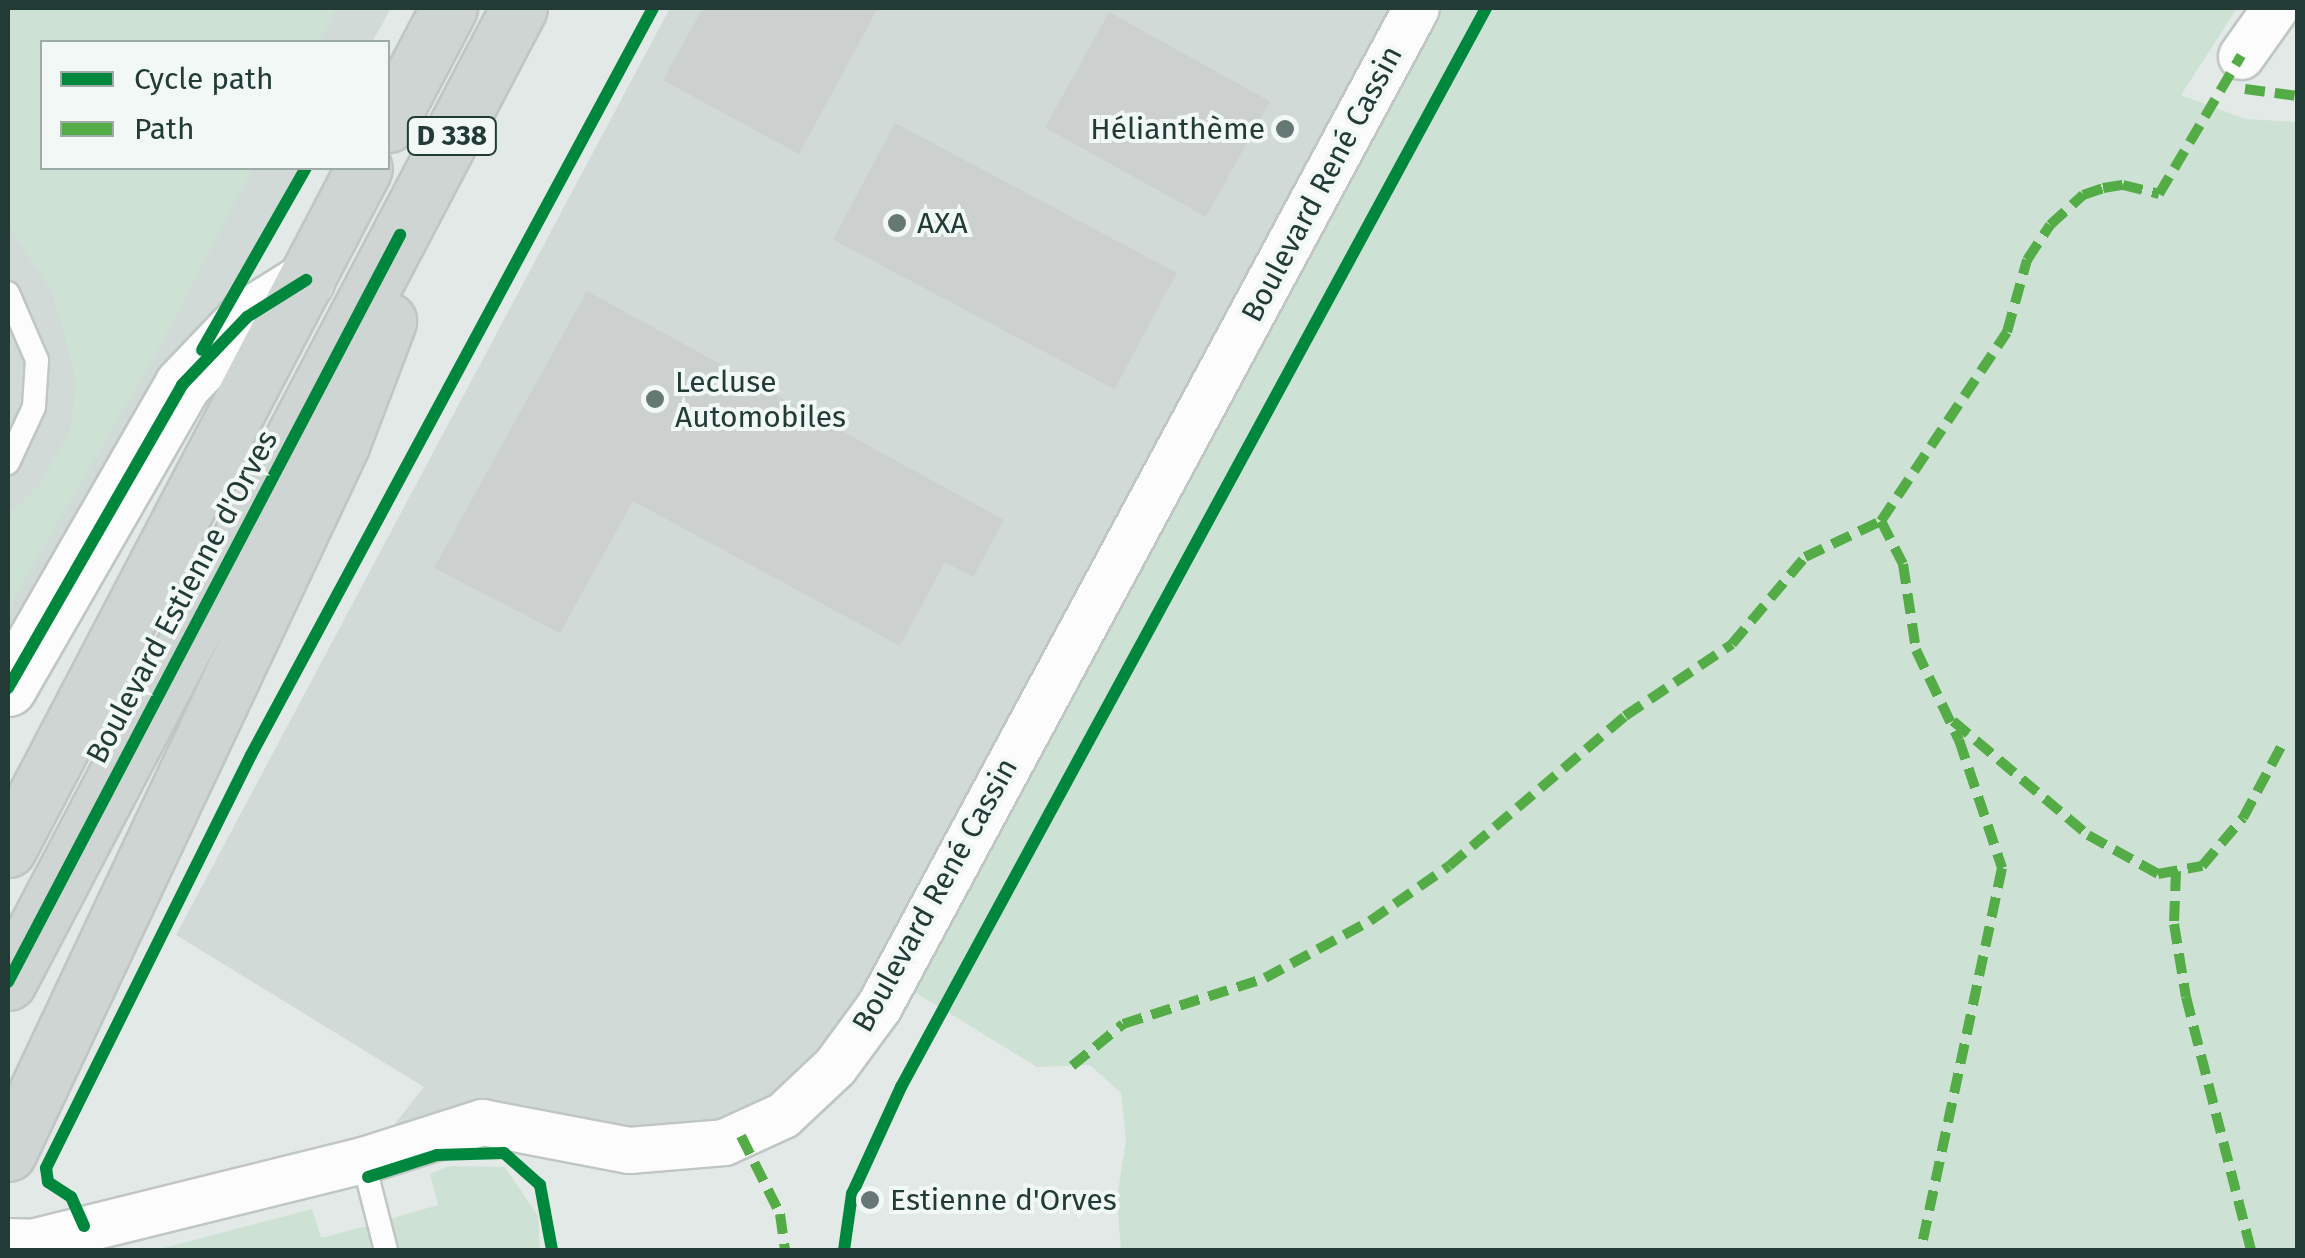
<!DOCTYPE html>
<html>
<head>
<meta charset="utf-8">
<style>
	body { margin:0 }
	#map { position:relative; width:2305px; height:1258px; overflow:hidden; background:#e3e9e6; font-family:"Fira Sans",sans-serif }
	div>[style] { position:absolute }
	.built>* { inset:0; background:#d1dad6 }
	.green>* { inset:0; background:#cde1d4 }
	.building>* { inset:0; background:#ccd1cf; transform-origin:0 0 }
	.roads { filter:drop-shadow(2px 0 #c0c6c3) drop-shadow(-2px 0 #c0c6c3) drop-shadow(0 2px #c0c6c3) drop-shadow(0 -2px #c0c6c3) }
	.service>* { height:22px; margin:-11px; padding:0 11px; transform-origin:11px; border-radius:11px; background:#fbfcfb }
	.minor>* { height:45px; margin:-22.5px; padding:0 22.5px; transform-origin:22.5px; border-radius:22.5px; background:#fbfcfb }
	.tertiary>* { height:55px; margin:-27.5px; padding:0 27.5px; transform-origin:27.5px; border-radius:27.5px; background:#fbfcfb }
	.primary>* { height:55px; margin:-27.5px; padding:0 27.5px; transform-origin:27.5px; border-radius:27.5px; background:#ced5d3 }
	.quiet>* { height:10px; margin-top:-5px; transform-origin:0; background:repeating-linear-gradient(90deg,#53ac45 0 20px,transparent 0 30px) }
	.cycleway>* { height:12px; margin:-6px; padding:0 6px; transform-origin:6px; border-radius:6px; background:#00873e }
	.dots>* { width:28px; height:28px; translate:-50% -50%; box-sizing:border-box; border:5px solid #f1f8f5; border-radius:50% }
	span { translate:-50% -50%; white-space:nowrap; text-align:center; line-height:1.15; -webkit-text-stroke:8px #f1f8f5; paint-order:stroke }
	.shield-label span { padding:2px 8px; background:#f1f8f5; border:2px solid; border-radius:8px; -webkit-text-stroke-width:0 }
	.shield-label { font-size:28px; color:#223b36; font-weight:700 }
	.poi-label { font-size:30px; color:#223b36 }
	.right { translate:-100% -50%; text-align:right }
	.left { translate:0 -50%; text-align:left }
	.street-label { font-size:30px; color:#223b36 }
	.frame { position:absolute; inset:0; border:10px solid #223b36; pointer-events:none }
	.legend { position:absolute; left:40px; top:40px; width:350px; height:130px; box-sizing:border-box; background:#f1f8f5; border:2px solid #9eaca9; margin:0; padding:12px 18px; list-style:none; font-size:30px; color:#223b36 }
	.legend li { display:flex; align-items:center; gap:20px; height:50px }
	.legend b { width:50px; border:2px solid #9eaca9 }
</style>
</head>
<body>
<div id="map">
	<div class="built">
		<div style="clip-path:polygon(8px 8px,391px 8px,372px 42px,42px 42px,42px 168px,304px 168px,8px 688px)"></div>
		<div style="clip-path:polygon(670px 8px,1416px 8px,879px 1006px,749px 1133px,482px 1122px,367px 1159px,424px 1087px,176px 935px)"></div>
	</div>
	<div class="green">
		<div style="clip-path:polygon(8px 8px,337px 8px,319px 42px,42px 42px,42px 168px,253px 168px,154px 357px,8px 608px,8px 515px,41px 483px,70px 430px,76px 382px,53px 293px,8px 226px)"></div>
		<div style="clip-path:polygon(1438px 8px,2237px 8px,2181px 95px,2245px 119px,2297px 122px,2297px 1250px,1121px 1250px,1117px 1198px,1126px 1140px,1121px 1093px,1090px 1065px,1037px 1067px,905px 986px)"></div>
		<div style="clip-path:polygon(449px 1166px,505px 1167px,538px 1216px,540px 1250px,399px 1250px,390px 1219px,438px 1205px,430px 1174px)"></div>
		<div style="clip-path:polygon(312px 1209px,321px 1238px,367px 1226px,373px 1250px,156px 1250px)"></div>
	</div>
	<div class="building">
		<div style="clip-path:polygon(703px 8px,878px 8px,799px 154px,663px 80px)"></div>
		<div style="left:1109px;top:12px;width:184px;height:132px;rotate:29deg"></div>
		<div style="left:1283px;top:116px;width:17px;height:21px;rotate:25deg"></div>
		<div style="left:895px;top:123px;width:319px;height:132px;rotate:28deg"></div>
		<div style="clip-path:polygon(587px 291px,1004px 520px,973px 577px,945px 562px,900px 646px,633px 501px,560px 633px,434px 568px)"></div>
		<div style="left:869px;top:1187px;width:15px;height:22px;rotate:28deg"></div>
	</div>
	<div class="roads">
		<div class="service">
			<div style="left:8px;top:293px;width:73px;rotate:66.6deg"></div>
			<div style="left:37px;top:360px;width:47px;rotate:93.7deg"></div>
			<div style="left:34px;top:407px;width:62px;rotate:114.9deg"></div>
			<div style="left:363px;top:1160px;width:93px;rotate:75.7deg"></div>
		</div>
		<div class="minor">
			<div style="left:2241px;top:56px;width:59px;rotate:-54.7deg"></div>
			<div style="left:8px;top:1241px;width:23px;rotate:2deg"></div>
			<div style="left:31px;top:1242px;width:342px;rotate:-13.9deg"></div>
			<div style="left:363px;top:1160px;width:125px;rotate:-17.7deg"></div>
			<div style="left:482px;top:1122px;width:150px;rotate:10.8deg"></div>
			<div style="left:629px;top:1150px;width:95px;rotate:-4.8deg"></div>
			<div style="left:724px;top:1142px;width:65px;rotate:-24.6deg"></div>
			<div style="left:783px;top:1115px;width:71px;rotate:-43.3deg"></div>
			<div style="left:835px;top:1066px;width:74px;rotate:-53.7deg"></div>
			<div style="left:879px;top:1006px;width:1133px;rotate:-61.72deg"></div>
		</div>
		<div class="tertiary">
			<div style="left:8px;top:688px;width:349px;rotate:-60.1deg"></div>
			<div style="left:182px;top:385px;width:94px;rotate:-46.3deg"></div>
			<div style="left:247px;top:317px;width:70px;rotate:-32.1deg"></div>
		</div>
		<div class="primary">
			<div style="left:388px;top:124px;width:131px;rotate:-62.3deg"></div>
			<div style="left:8px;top:849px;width:768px;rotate:-62.4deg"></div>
			<div style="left:8px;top:982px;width:1100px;rotate:-62.32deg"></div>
			<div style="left:8px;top:1153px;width:782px;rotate:-64.81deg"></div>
			<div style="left:341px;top:445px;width:133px;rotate:-69.2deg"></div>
		</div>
	</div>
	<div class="quiet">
		<div style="left:2245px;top:89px;width:53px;rotate:7.5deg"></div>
		<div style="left:1881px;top:521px;width:48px;rotate:62.9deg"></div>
		<div style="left:1903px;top:564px;width:87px;rotate:81.4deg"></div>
		<div style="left:1916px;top:650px;width:100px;rotate:64.5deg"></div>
		<div style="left:1959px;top:740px;width:135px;rotate:71.4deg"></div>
		<div style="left:2002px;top:868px;width:390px;rotate:102deg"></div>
		<div style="left:1953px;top:721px;width:177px;rotate:40.2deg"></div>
		<div style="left:2088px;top:835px;width:80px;rotate:29.1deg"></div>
		<div style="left:2158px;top:874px;width:45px;rotate:-10.3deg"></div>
		<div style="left:2202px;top:866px;width:63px;rotate:-49.5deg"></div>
		<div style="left:2243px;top:818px;width:85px;rotate:-61.9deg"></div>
		<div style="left:2176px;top:871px;width:53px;rotate:92.2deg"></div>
		<div style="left:2174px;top:924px;width:74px;rotate:80.7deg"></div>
		<div style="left:2186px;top:997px;width:261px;rotate:75.6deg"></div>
		<div style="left:1072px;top:1066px;width:66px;rotate:-39.5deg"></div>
		<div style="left:1123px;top:1024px;width:149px;rotate:-17.9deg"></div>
		<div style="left:1265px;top:978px;width:119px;rotate:-28.5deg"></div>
		<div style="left:1370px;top:921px;width:96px;rotate:-34.8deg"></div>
		<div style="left:1449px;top:866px;width:231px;rotate:-40.4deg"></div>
		<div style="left:1625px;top:716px;width:129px;rotate:-33.9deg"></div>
		<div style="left:1732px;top:644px;width:114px;rotate:-50deg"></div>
		<div style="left:1805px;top:557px;width:84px;rotate:-25.3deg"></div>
		<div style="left:1881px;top:521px;width:227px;rotate:-56.3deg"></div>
		<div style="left:2007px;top:332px;width:75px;rotate:-74.5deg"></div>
		<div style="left:2027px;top:260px;width:42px;rotate:-56.7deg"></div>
		<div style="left:2050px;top:225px;width:45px;rotate:-42.3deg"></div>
		<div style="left:2083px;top:195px;width:21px;rotate:-19deg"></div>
		<div style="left:2103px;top:188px;width:20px;rotate:-9deg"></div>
		<div style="left:2123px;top:185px;width:37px;rotate:14deg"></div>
		<div style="left:2159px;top:194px;width:161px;rotate:-59.3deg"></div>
		<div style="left:741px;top:1136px;width:87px;rotate:63.4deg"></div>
		<div style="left:780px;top:1214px;width:36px;rotate:82deg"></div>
	</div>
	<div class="cycleway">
		<div style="left:202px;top:350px;width:210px;rotate:-60.3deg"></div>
		<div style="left:8px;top:688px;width:349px;rotate:-60.1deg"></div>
		<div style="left:182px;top:385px;width:94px;rotate:-46.3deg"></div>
		<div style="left:247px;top:317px;width:70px;rotate:-32.1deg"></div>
		<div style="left:8px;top:982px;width:844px;rotate:-62.31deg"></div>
		<div style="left:368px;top:1177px;width:72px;rotate:-17.7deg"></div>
		<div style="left:437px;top:1155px;width:67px;rotate:-1.7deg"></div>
		<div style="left:504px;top:1153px;width:48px;rotate:41.6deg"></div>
		<div style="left:540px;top:1185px;width:66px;rotate:79.5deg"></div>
		<div style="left:84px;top:1226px;width:32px;rotate:-114deg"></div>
		<div style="left:71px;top:1197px;width:27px;rotate:-147deg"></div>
		<div style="left:48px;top:1182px;width:14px;rotate:-98deg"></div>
		<div style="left:46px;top:1168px;width:461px;rotate:-63.6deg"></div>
		<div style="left:251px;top:755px;width:848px;rotate:-61.71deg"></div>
		<div style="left:844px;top:1250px;width:57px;rotate:-81.9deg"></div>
		<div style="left:852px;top:1194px;width:118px;rotate:-65.4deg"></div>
		<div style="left:901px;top:1087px;width:1227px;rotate:-61.53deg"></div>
	</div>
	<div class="dots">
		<div style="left:1285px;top:129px;background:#667874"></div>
		<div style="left:897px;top:223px;background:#667874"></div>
		<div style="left:655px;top:399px;background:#667874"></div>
		<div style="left:870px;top:1200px;background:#667874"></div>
	</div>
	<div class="shield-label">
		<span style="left:452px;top:136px">D 338</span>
	</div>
	<div class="poi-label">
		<span class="right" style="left:1265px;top:129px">Hélianthème</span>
		<span class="left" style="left:917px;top:223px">AXA</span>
		<span class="left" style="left:675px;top:399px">Lecluse<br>Automobiles</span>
		<span class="left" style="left:890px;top:1200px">Estienne d'Orves</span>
	</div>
	<div class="street-label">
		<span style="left:1322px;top:184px;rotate:-62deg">Boulevard René Cassin</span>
		<span style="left:182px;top:597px;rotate:-62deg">Boulevard Estienne d'Orves</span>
		<span style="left:935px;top:895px;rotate:-61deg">Boulevard René Cassin</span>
	</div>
	<div class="frame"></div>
	<ul class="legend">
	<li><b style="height:12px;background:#00873e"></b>Cycle path</li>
	<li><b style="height:12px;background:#53ac45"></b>Path</li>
	</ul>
</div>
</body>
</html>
